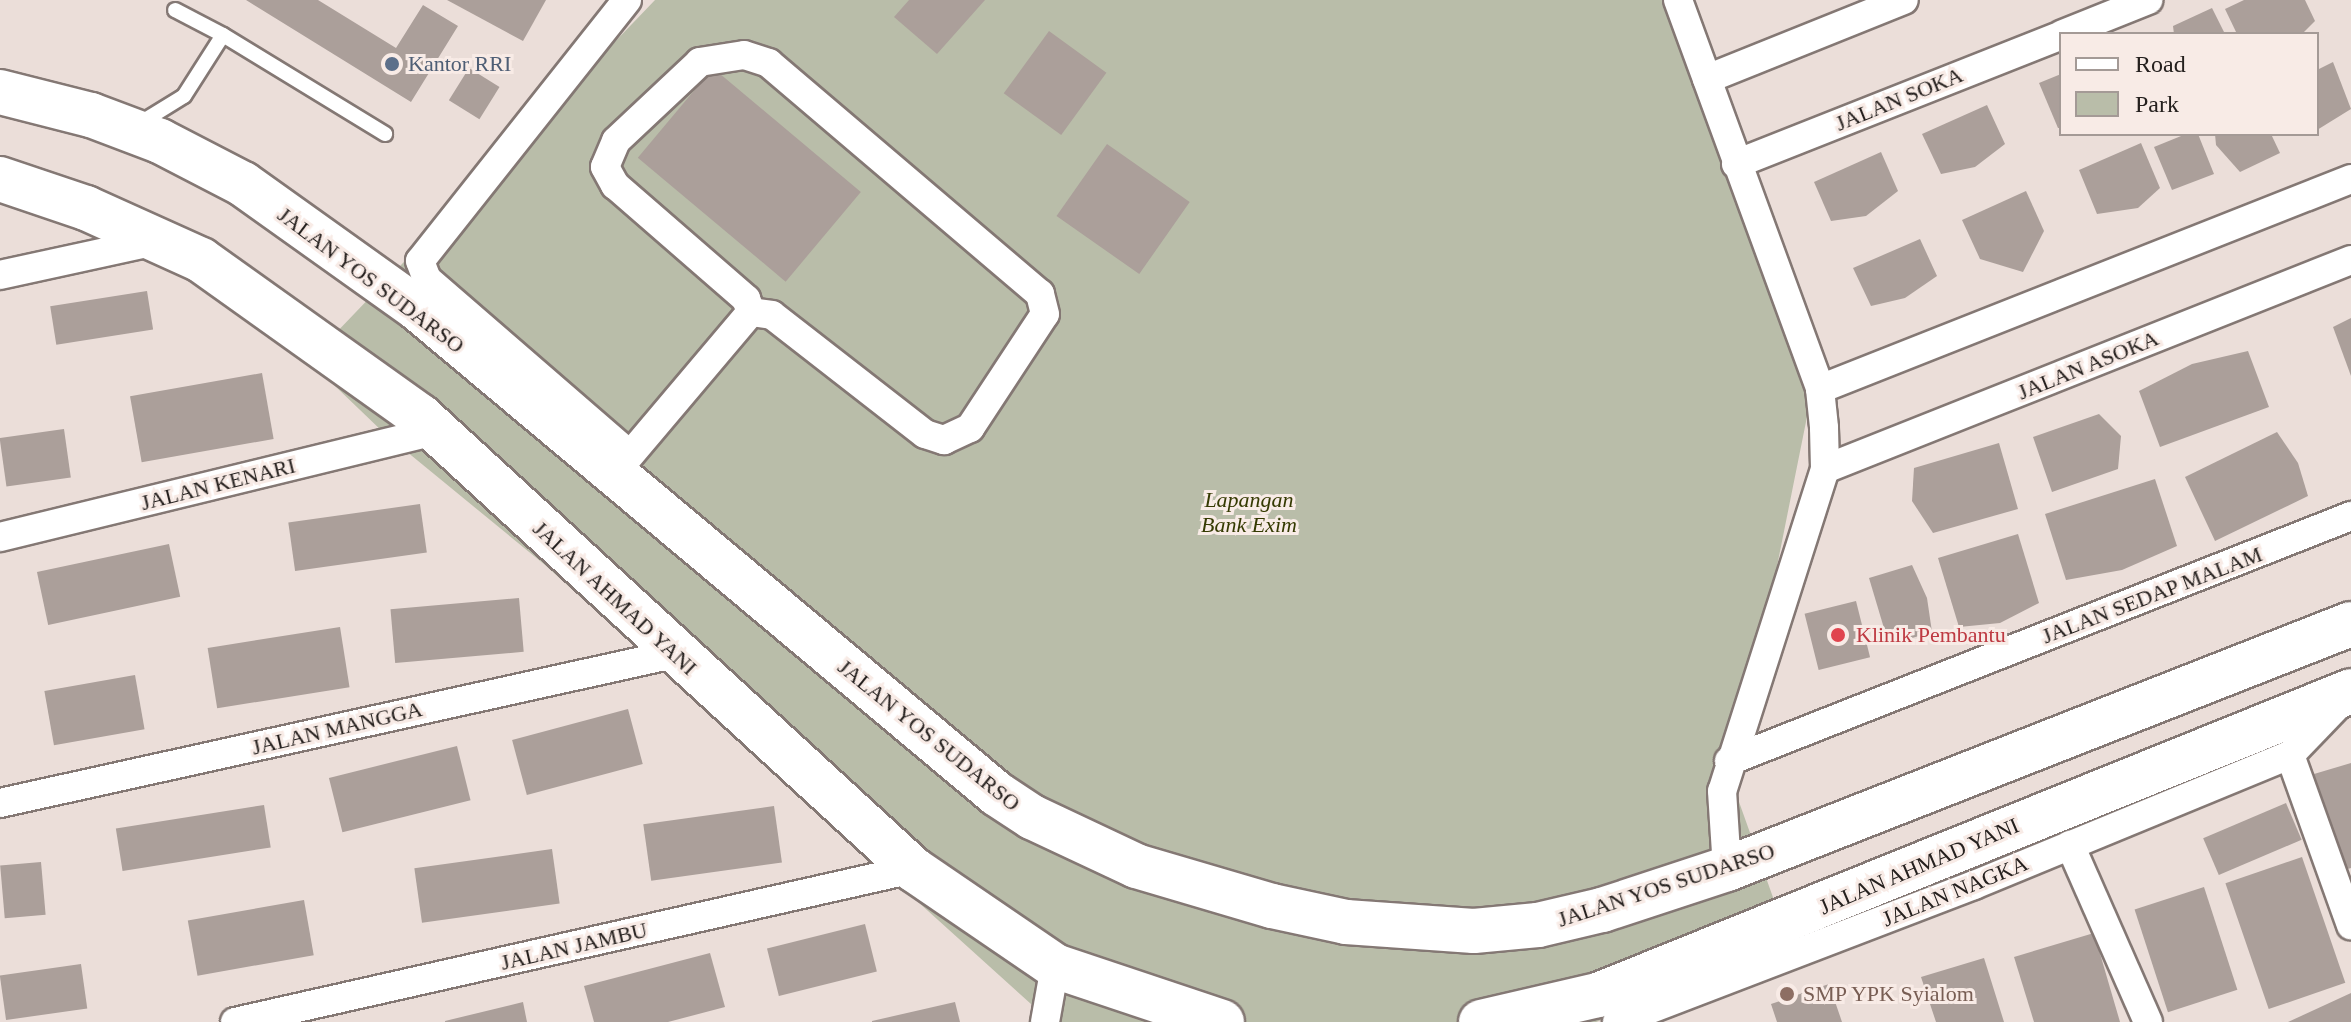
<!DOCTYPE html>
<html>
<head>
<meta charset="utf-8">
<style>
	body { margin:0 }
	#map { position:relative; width:2351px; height:1022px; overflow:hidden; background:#ebded9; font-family:"Times New Roman",serif }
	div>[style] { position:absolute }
	.green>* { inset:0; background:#b9bda9 }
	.building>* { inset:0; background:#ab9f9a; transform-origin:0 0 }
	.roads { filter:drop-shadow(2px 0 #847874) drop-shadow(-2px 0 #847874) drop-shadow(0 2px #847874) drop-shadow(0 -2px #847874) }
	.lane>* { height:14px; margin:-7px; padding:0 7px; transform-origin:7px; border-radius:7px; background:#fff }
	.street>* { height:28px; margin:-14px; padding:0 14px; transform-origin:14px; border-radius:14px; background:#fff }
	.highway>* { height:44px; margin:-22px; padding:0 22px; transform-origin:22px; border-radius:22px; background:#fff }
	.dots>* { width:22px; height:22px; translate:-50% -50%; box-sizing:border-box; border:4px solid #f8ebe6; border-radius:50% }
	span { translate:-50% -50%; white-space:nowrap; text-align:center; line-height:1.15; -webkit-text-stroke:6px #f8ebe6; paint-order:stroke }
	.service-label { font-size:22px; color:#4e5e75 }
	.left { translate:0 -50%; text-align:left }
	.street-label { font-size:22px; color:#25201e }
	.park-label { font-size:22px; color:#353a02; font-style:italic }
	.health-label { font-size:22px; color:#be3a42 }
	.education-label { font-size:22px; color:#785e54 }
	.legend { position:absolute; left:2059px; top:32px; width:260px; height:104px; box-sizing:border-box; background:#f8ebe6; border:2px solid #a49a96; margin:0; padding:10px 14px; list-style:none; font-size:24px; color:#25201e }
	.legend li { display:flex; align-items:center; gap:16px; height:40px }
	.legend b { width:40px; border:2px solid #a49a96 }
</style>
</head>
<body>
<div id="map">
	<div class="green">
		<div style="clip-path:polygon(655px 0,1668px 0,1812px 392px,1733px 785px,1795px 959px,1674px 991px,1596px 1022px,1051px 1022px,545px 565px,384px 433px,309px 361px)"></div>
	</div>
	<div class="building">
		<div style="clip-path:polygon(246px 0,318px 0,396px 48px,423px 5px,458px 26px,411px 102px)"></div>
		<div style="clip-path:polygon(447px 0,546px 0,523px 41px)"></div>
		<div style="clip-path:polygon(909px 0,985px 0,937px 54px,894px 17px)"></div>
		<div style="clip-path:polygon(2244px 0,2305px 0,2315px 21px,2302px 34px,2237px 34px,2225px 9px)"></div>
		<div style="clip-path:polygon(2212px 8px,2225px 34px,2174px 34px,2173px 26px)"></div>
		<div style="left:1049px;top:31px;width:71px;height:77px;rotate:36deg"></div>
		<div style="clip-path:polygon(2333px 62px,2351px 109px,2317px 130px,2317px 70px)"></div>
		<div style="left:469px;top:68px;width:36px;height:38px;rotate:32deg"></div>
		<div style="left:713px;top:68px;width:193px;height:117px;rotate:40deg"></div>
		<div style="clip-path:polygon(2061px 74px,2061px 128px,2058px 128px,2039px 83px)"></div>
		<div style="clip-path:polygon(1987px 105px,2005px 144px,1975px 167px,1941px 174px,1922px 134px)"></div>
		<div style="clip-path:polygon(2186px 134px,2198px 134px,2214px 174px,2172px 190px,2154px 147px)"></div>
		<div style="clip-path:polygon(2215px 134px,2271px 134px,2280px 153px,2240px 172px,2216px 145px)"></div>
		<div style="clip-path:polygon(2141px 143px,2160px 188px,2138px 208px,2097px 214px,2079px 170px)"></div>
		<div style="left:1107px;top:144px;width:101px;height:88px;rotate:35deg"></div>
		<div style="clip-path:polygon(1881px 152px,1898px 191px,1866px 216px,1831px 221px,1814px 182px)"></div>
		<div style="clip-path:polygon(2026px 191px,2044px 231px,2023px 272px,1980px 259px,1962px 220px)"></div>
		<div style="clip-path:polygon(1920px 239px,1937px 276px,1905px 298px,1871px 306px,1853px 268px)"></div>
		<div style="left:147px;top:291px;width:39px;height:98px;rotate:81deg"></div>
		<div style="clip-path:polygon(2351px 318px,2351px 376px,2333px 327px)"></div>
		<div style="clip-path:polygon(2248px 351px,2269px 407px,2160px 447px,2139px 391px,2192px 364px)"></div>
		<div style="left:262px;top:373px;width:67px;height:134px;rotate:80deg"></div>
		<div style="clip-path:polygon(2099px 414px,2121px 436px,2118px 469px,2052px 492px,2033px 437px)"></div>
		<div style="left:64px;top:429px;width:49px;height:65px;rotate:82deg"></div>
		<div style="clip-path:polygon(2277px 432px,2298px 463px,2308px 496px,2215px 541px,2185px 477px)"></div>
		<div style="clip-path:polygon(1999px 443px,2018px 509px,1933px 533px,1912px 501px,1914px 468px)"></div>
		<div style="clip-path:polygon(2155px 479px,2177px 546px,2122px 570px,2066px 580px,2045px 514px)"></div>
		<div style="left:420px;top:504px;width:49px;height:133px;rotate:82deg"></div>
		<div style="clip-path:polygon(2018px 534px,2039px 603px,2000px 623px,1959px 627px,1938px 558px)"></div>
		<div style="left:169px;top:544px;width:54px;height:135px;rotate:78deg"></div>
		<div style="clip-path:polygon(1912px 565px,1927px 598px,1932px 632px,1889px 645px,1869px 578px)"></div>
		<div style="left:519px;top:598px;width:54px;height:129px;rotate:85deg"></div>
		<div style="left:1856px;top:601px;width:58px;height:53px;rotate:76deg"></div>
		<div style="left:340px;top:627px;width:61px;height:134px;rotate:81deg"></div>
		<div style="left:135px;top:675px;width:55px;height:92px;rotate:80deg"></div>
		<div style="left:628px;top:709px;width:57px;height:120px;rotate:75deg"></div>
		<div style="left:457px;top:746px;width:56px;height:132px;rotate:76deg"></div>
		<div style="clip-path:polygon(2351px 763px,2351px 868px,2344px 870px,2314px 774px)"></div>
		<div style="left:2286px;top:803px;width:40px;height:90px;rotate:67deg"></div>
		<div style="left:264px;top:805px;width:43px;height:150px;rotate:81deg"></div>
		<div style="left:774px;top:806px;width:57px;height:132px;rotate:82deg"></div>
		<div style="left:552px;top:849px;width:55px;height:139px;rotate:82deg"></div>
		<div style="left:2302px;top:857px;width:133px;height:81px;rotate:71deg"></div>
		<div style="left:41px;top:862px;width:53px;height:41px;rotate:85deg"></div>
		<div style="left:2204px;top:887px;width:108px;height:73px;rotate:72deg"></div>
		<div style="left:304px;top:900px;width:56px;height:118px;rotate:80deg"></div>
		<div style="left:865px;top:924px;width:49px;height:101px;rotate:76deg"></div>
		<div style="clip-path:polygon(2094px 933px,2120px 1022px,2034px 1022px,2014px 957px)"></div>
		<div style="clip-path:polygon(710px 953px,725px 1007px,668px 1022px,594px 1022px,584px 986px)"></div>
		<div style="clip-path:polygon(1984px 958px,2004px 1022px,1936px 1022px,1921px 977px)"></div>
		<div style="left:81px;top:964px;width:45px;height:82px;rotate:82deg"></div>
		<div style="clip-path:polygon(1829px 984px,1842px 1022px,1777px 1022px,1771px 1004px)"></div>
		<div style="clip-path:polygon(2351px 993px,2351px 1022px,2288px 1022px)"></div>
		<div style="clip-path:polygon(523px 1002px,527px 1022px,445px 1022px,445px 1021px)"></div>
		<div style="clip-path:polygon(955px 1002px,960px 1022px,872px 1022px,872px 1021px)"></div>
	</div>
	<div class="roads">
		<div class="lane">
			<div style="left:223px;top:35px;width:190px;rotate:31.4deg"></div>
			<div style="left:137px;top:125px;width:55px;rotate:-31.7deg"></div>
			<div style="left:184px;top:96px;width:72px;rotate:-57.4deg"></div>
			<div style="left:223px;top:35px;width:54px;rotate:-152.5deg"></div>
		</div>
		<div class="street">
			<div style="left:627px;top:0;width:333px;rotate:128.4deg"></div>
			<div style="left:420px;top:261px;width:19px;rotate:69deg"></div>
			<div style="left:427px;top:279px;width:267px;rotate:40.9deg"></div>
			<div style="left:1678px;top:0;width:414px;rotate:69.9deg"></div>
			<div style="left:1820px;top:389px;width:39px;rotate:84deg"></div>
			<div style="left:1824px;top:428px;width:41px;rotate:88.6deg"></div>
			<div style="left:1825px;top:469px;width:338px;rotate:107.7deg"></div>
			<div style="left:1722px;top:791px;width:78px;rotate:86.3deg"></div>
			<div style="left:2063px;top:34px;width:92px;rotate:-21.8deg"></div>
			<div style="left:1707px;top:79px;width:212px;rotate:-21.9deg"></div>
			<div style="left:1736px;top:164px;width:350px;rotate:-21.6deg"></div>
			<div style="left:0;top:275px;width:164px;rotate:-12.3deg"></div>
			<div style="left:1820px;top:389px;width:571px;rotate:-21.58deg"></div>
			<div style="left:1825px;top:469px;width:566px;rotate:-21.67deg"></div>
			<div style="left:614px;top:474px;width:212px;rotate:-49.8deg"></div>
			<div style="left:751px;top:312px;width:21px;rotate:8deg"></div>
			<div style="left:772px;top:315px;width:194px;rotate:37.9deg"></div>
			<div style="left:925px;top:434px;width:20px;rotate:18deg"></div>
			<div style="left:944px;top:440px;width:29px;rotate:-25deg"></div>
			<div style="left:970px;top:428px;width:136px;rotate:-56.7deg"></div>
			<div style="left:1045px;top:314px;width:21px;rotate:-104deg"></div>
			<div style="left:1040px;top:294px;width:356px;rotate:-139.6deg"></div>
			<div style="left:769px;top:63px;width:26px;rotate:-162deg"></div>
			<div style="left:744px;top:55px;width:45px;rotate:171deg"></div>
			<div style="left:700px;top:62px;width:115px;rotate:136.8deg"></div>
			<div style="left:616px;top:141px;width:28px;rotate:113deg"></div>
			<div style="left:605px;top:167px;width:21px;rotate:61deg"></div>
			<div style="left:615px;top:185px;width:174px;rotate:41deg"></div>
			<div style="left:746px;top:299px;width:14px;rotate:69deg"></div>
			<div style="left:0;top:537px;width:449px;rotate:-13.7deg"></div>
			<div style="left:2290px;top:755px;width:181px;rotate:70.3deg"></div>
			<div style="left:1729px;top:761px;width:669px;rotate:-21.5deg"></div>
			<div style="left:0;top:803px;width:690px;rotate:-12.47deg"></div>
			<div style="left:2070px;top:845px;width:193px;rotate:66.2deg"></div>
			<div style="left:235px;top:1022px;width:695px;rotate:-12.72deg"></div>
			<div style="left:1045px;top:1022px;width:57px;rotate:-79.9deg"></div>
			<div style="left:1617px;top:1022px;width:382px;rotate:-21deg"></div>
			<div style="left:1974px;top:885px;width:342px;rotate:-22.4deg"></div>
			<div style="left:2290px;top:755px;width:75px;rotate:-46.1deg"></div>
		</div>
		<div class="highway">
			<div style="left:0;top:92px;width:94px;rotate:14.2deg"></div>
			<div style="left:91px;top:115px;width:74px;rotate:20.6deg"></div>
			<div style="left:160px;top:141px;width:93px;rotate:27.4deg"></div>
			<div style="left:243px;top:184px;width:215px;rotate:35.5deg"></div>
			<div style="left:418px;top:309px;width:755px;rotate:39.95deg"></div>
			<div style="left:997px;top:794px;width:42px;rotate:33.3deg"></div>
			<div style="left:1032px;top:817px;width:115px;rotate:25.2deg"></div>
			<div style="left:1136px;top:866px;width:142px;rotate:16.4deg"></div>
			<div style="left:1272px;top:906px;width:76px;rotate:12.2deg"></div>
			<div style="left:1346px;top:922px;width:128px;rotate:4deg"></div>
			<div style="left:1474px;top:931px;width:64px;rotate:-5.4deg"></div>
			<div style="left:1538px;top:925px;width:66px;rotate:-13.2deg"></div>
			<div style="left:1602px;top:910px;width:132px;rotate:-18.2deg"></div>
			<div style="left:1727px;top:869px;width:670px;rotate:-21.44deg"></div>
			<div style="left:0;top:179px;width:91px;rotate:18.6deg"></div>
			<div style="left:86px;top:208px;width:126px;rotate:24.3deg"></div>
			<div style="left:201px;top:260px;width:269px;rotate:35.5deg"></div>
			<div style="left:420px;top:416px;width:670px;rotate:42.58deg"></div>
			<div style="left:913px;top:869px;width:172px;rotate:34.3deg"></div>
			<div style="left:1055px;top:966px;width:176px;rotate:18.5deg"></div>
			<div style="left:1481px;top:1022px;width:120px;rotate:-13deg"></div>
			<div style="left:1598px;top:995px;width:812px;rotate:-21.98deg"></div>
		</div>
	</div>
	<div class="dots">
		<div style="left:392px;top:64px;background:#5c6f8a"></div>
		<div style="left:1838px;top:635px;background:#e0444e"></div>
		<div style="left:1787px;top:994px;background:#8d6e63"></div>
	</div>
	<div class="service-label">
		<span class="left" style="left:408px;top:64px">Kantor RRI</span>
	</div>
	<div class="street-label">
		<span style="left:1899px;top:99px;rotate:-22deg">JALAN SOKA</span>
		<span style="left:371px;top:280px;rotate:37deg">JALAN YOS SUDARSO</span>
		<span style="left:2088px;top:365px;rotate:-22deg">JALAN ASOKA</span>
		<span style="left:218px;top:484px;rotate:-14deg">JALAN KENARI</span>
		<span style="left:2152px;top:595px;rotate:-21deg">JALAN SEDAP MALAM</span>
		<span style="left:615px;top:598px;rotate:43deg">JALAN AHMAD YANI</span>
		<span style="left:337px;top:728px;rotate:-13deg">JALAN MANGGA</span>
		<span style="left:929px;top:735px;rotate:39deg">JALAN YOS SUDARSO</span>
		<span style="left:1919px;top:866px;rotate:-23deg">JALAN AHMAD YANI</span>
		<span style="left:1666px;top:885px;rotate:-18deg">JALAN YOS SUDARSO</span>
		<span style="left:1955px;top:891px;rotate:-22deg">JALAN NAGKA</span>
		<span style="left:574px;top:946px;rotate:-13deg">JALAN JAMBU</span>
	</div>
	<div class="park-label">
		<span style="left:1249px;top:512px">Lapangan<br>Bank Exim</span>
	</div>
	<div class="health-label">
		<span class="left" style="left:1856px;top:635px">Klinik Pembantu</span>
	</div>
	<div class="education-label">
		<span class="left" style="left:1803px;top:994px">SMP YPK Syialom</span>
	</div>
	<ul class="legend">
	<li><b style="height:10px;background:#fff"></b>Road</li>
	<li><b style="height:22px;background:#b9bda9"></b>Park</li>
	</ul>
</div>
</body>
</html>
